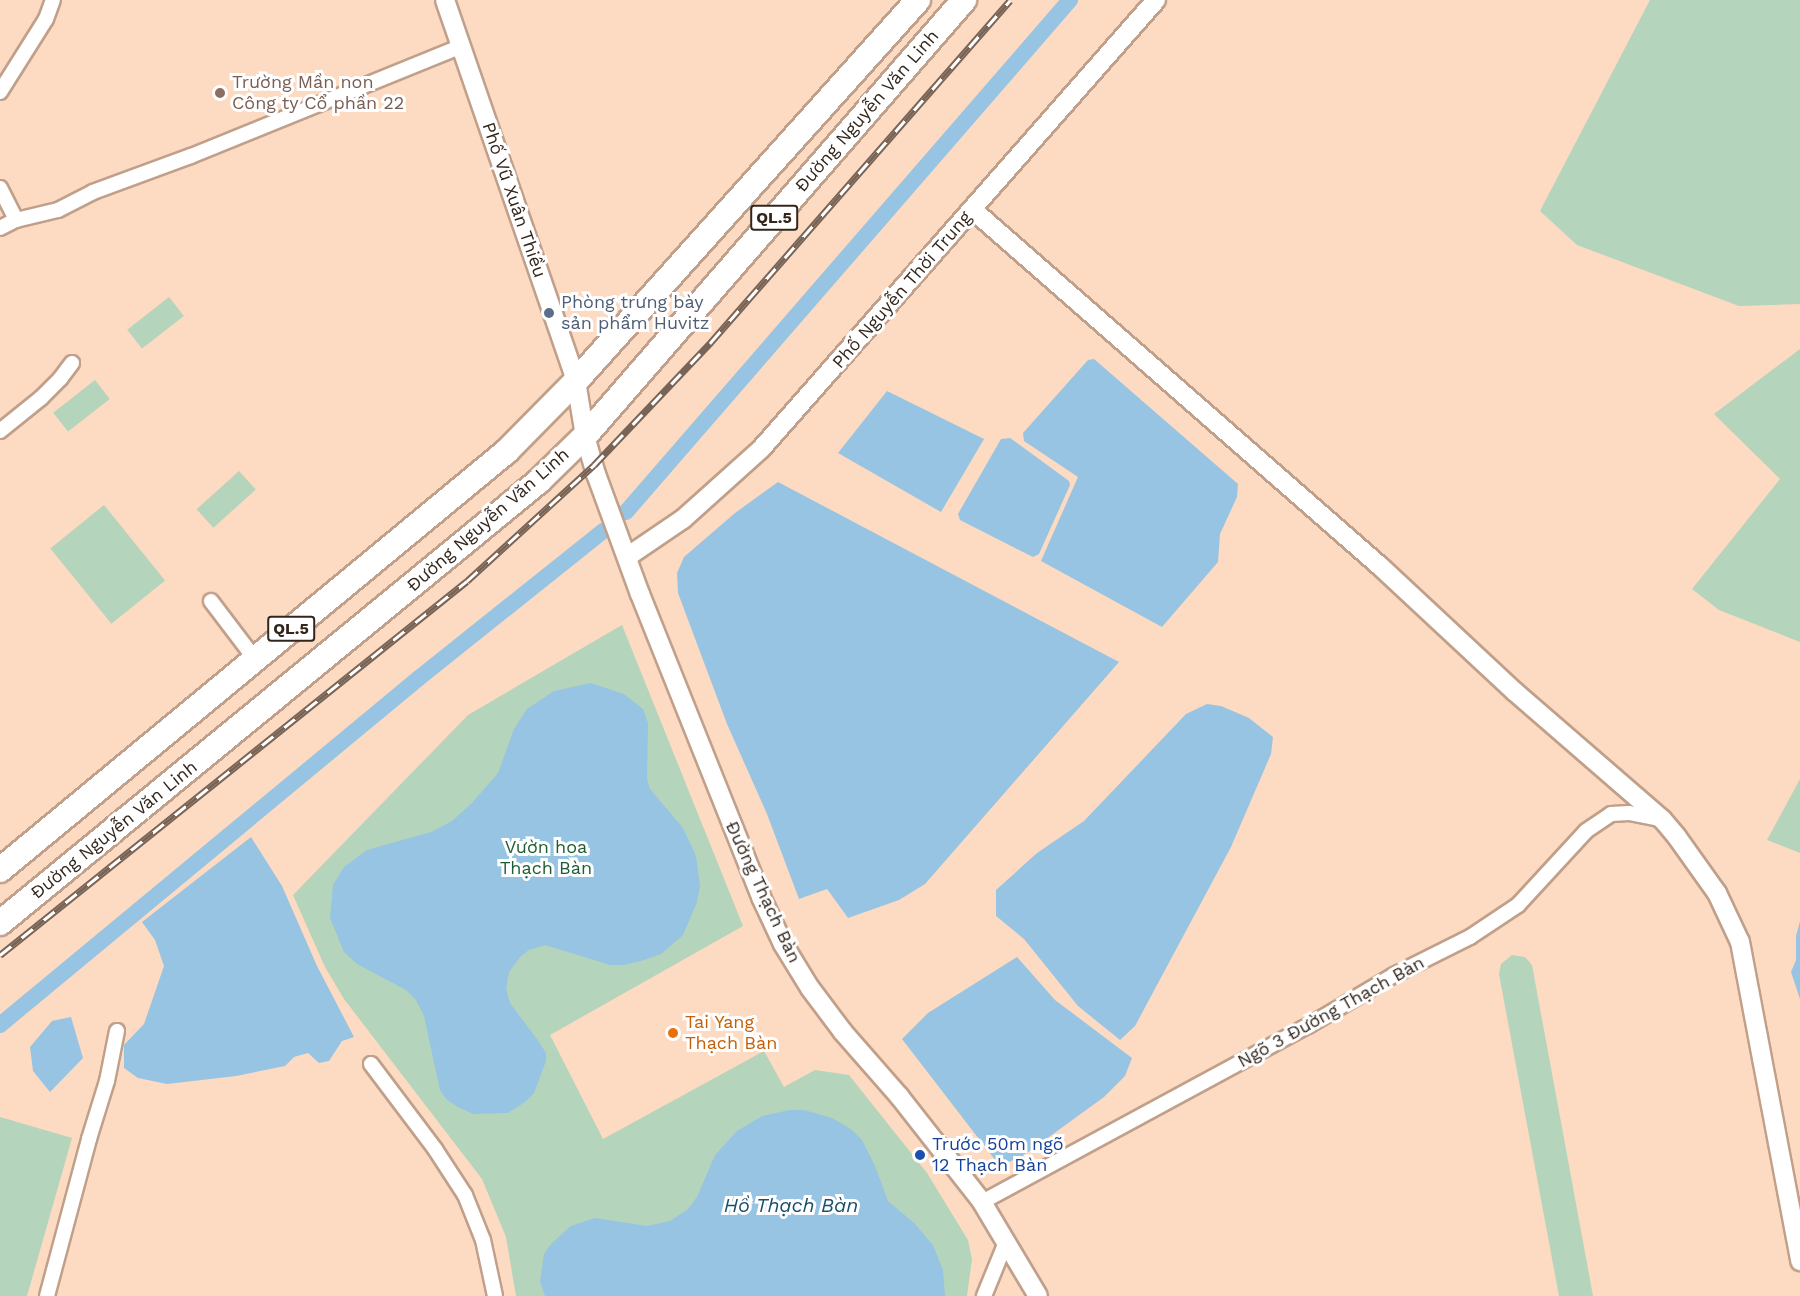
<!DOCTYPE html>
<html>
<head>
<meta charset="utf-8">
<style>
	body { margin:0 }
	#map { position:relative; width:1800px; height:1296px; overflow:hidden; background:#fddac2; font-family:"Work Sans",sans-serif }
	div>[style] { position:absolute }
	.green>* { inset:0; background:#b4d4bb; transform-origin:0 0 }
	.water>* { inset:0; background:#97c4e2 }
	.canal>* { height:16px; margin:-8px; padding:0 8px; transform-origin:8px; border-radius:8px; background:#97c4e2 }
	.roads { filter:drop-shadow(2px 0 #c0a08a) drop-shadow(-2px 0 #c0a08a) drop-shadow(0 2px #c0a08a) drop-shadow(0 -2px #c0a08a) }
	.street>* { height:14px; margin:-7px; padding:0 7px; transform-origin:7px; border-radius:7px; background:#fff }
	.secondary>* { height:18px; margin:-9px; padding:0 9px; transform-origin:9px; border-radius:9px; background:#fff }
	.highway>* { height:24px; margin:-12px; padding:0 12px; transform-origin:12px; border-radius:12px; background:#fff }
	.rail>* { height:7px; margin-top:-3.5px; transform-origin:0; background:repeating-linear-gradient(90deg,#fff 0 14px,#786456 0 28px); box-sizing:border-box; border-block:2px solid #786456 }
	.dots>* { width:16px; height:16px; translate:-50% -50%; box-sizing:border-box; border:3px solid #fff; border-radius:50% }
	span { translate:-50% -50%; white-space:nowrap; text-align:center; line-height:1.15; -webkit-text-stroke:6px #fff; paint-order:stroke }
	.shield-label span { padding:2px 4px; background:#fff; border:2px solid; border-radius:4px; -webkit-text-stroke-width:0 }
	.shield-label { font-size:16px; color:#32261d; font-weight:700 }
	.education-label { font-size:18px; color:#785e54 }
	.left { translate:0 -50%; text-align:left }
	.street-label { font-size:18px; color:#32261d }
	.service-label { font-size:18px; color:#4e5e75 }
	.park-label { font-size:18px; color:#1e5d33 }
	.food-label { font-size:18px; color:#c56008 }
	.transit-label { font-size:18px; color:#164399 }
	.water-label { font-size:20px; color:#194f6d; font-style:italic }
</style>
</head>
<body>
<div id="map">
	<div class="green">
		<div style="clip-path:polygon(1650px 0,1800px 0,1800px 304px,1739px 306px,1577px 245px,1540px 211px)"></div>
		<div style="left:169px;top:297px;width:24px;height:53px;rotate:52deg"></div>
		<div style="clip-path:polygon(1800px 349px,1800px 642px,1719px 610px,1692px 589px,1780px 479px,1714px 414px)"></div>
		<div style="left:95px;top:380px;width:24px;height:53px;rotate:52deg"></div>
		<div style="left:239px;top:471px;width:25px;height:57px;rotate:48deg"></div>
		<div style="left:104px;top:505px;width:97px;height:69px;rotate:51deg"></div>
		<div style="clip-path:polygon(622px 625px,743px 926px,550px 1035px,603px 1139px,764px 1051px,784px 1087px,815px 1070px,849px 1075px,927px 1173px,968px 1240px,972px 1259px,967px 1296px,516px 1296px,506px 1237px,482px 1179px,344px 999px,325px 967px,293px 895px,468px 715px)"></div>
		<div style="clip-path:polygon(1800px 779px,1800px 853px,1767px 840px)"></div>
		<div style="clip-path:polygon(1512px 955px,1525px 957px,1532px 965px,1593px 1296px,1559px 1296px,1499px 974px,1501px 964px)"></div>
		<div style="clip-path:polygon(0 1117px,72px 1138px,27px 1296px,0 1296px)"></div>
	</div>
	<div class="water">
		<div style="clip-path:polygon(1094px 359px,1238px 484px,1237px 497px,1220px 534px,1218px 562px,1162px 627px,1041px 561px,1078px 477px,1024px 441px,1023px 433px,1088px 360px)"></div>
		<div style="clip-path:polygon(887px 391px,984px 439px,941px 512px,838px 453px)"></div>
		<div style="clip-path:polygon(1010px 438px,1069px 481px,1070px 485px,1039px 554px,1033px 557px,960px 520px,958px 514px,1001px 439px)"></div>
		<div style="clip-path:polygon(778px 482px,1119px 662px,925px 884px,899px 900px,848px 918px,827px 889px,799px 899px,767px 814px,727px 724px,678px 593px,677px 573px,684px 557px,735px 513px)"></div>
		<div style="clip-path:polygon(591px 683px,624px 694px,643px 709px,648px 723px,647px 779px,650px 789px,683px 828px,696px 856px,700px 886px,697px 902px,683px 935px,661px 954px,641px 961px,624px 965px,610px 965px,545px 945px,529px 950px,521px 956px,509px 972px,506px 988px,510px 1003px,539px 1042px,546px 1053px,546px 1061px,534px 1093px,525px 1102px,508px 1113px,473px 1114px,458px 1107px,446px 1099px,440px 1090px,424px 1016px,416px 1000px,406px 990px,357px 964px,344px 952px,330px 918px,333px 885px,344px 867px,367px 850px,431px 832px,452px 821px,472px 803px,498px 773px,514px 729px,527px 709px,554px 691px)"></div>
		<div style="clip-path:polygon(1207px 704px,1221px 706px,1249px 718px,1273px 737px,1271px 754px,1231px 847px,1135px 1026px,1120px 1040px,1078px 1006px,1024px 939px,996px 916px,996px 890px,1037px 853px,1084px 821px,1186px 714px)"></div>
		<div style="clip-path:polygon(251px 837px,282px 886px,317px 966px,354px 1037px,342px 1041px,329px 1061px,319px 1063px,308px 1053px,294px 1057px,285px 1066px,236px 1076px,167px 1084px,138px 1078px,124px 1068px,124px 1045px,144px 1024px,164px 966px,155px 940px,142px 922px)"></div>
		<div style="clip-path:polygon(1800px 921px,1800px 999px,1791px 972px,1796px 960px,1796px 936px)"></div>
		<div style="clip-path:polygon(1017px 957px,1055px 1000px,1132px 1058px,1125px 1076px,1104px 1097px,1020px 1158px,999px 1165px,902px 1039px,928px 1013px)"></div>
		<div style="clip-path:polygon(71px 1017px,83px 1058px,50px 1092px,33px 1071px,30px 1047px,52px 1021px)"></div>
		<div style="clip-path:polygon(790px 1110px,804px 1110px,832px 1118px,851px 1129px,862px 1140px,875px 1166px,888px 1201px,914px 1223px,933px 1245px,943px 1270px,945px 1296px,545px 1296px,540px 1281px,544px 1254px,551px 1244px,571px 1226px,595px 1218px,647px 1226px,670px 1221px,688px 1209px,697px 1197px,715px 1155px,737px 1131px,762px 1116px)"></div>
	</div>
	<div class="canal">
		<div style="left:626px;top:512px;width:678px;rotate:-49.07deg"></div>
		<div style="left:0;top:1025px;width:544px;rotate:-39.63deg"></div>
		<div style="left:419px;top:678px;width:236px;rotate:-38.6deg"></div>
	</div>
	<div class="roads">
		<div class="street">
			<div style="left:0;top:92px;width:86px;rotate:-57.8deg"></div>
			<div style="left:46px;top:19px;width:20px;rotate:-70deg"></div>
			<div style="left:0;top:188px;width:36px;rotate:63deg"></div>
			<div style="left:0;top:228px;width:18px;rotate:-27deg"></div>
			<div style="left:16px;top:220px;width:43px;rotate:-13.4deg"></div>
			<div style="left:58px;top:210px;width:39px;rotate:-27deg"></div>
			<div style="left:93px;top:192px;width:104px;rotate:-20.2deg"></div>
			<div style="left:191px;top:156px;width:292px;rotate:-22.1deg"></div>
			<div style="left:0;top:431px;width:53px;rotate:-38.8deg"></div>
			<div style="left:41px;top:398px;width:27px;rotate:-45deg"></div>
			<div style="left:60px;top:379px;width:20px;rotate:-53deg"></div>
			<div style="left:211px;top:601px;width:73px;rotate:52.8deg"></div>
			<div style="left:371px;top:1064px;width:106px;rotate:53deg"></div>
			<div style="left:435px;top:1149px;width:55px;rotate:56.9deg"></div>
			<div style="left:465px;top:1195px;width:48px;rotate:68.2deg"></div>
			<div style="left:483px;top:1240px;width:57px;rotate:77.9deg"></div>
			<div style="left:982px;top:1202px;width:370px;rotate:-28.4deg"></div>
			<div style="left:1308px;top:1026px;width:100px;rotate:-30.7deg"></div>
			<div style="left:1394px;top:975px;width:85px;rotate:-26.6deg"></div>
			<div style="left:1470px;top:937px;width:58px;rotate:-33.7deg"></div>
			<div style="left:1518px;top:905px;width:100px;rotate:-47.4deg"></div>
			<div style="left:1586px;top:831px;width:30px;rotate:-34deg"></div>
			<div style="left:1611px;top:814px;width:18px;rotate:-3deg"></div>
			<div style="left:1629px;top:813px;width:32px;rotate:11deg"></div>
			<div style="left:47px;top:1296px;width:163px;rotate:-75deg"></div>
			<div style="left:89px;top:1139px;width:61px;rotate:-72.8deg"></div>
			<div style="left:107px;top:1081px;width:51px;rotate:-78.7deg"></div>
			<div style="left:984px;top:1296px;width:58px;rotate:-67.8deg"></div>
		</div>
		<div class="secondary">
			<div style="left:445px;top:0;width:403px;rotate:71deg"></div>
			<div style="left:576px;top:381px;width:56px;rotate:80.7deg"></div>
			<div style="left:585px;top:436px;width:40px;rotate:74deg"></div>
			<div style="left:596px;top:474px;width:128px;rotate:69.9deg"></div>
			<div style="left:640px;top:594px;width:326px;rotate:68.2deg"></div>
			<div style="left:761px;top:897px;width:52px;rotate:64.9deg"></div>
			<div style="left:783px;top:944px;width:52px;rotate:58.5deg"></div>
			<div style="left:810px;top:988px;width:55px;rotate:53.1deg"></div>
			<div style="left:843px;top:1032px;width:85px;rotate:48.8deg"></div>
			<div style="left:899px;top:1096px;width:135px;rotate:51.9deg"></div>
			<div style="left:982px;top:1202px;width:109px;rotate:59.2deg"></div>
			<div style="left:973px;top:210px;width:542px;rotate:41.19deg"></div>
			<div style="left:1381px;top:567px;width:182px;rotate:43deg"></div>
			<div style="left:1514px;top:691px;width:196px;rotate:40.9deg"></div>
			<div style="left:1662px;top:819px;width:23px;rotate:50deg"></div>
			<div style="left:1677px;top:837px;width:69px;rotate:54.5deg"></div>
			<div style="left:1717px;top:893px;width:54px;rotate:64.9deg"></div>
			<div style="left:1740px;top:942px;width:325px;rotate:79.3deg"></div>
			<div style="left:627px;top:557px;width:68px;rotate:-34.2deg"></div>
			<div style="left:683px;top:519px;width:105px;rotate:-41.9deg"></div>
			<div style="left:761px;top:449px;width:598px;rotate:-48.66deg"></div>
		</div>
		<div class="highway">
			<div style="left:0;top:870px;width:658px;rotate:-39.57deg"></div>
			<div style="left:507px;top:451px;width:98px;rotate:-45.4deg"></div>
			<div style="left:576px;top:381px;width:512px;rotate:-48.09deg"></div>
			<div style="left:0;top:923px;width:697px;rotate:-39.35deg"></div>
			<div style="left:539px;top:481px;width:64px;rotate:-44.4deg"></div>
			<div style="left:585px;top:436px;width:578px;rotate:-49deg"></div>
		</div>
	</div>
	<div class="rail">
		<div style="left:0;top:955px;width:598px;rotate:-38.69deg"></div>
		<div style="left:467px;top:581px;width:172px;rotate:-42.4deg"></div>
		<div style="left:594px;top:465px;width:170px;rotate:-46.4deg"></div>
		<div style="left:711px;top:342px;width:454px;rotate:-48.8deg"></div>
	</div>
	<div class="dots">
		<div style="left:220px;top:93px;background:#8d6e63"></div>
		<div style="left:549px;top:313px;background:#5c6f8a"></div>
		<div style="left:673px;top:1033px;background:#e8710a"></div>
		<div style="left:920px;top:1155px;background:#1a4fb4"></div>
	</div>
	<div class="shield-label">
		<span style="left:774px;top:218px">QL.5</span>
		<span style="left:291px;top:629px">QL.5</span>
	</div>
	<div class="education-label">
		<span class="left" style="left:232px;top:93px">Trường Mần non<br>Công ty Cổ phần 22</span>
	</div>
	<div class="street-label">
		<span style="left:867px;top:111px;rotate:-49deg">Đường Nguyễn Văn Linh</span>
		<span style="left:514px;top:200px;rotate:71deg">Phố Vũ Xuân Thiều</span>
		<span style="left:902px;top:290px;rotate:-49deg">Phố Nguyễn Thời Trung</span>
		<span style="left:488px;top:520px;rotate:-41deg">Đường Nguyễn Văn Linh</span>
		<span style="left:114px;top:830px;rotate:-39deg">Đường Nguyễn Văn Linh</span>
		<span style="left:763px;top:892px;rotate:65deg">Đường Thạch Bàn</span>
		<span style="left:1331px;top:1012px;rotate:-29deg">Ngõ 3 Đường Thạch Bàn</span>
	</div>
	<div class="service-label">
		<span class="left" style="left:561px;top:313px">Phòng trưng bày<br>sản phẩm Huvitz</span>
	</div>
	<div class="park-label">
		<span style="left:546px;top:858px">Vườn hoa<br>Thạch Bàn</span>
	</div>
	<div class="food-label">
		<span class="left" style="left:685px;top:1033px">Tai Yang<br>Thạch Bàn</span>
	</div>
	<div class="transit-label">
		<span class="left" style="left:932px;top:1155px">Trước 50m ngõ<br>12 Thạch Bàn</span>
	</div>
	<div class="water-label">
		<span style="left:791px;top:1205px">Hồ Thạch Bàn</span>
	</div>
</div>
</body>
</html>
